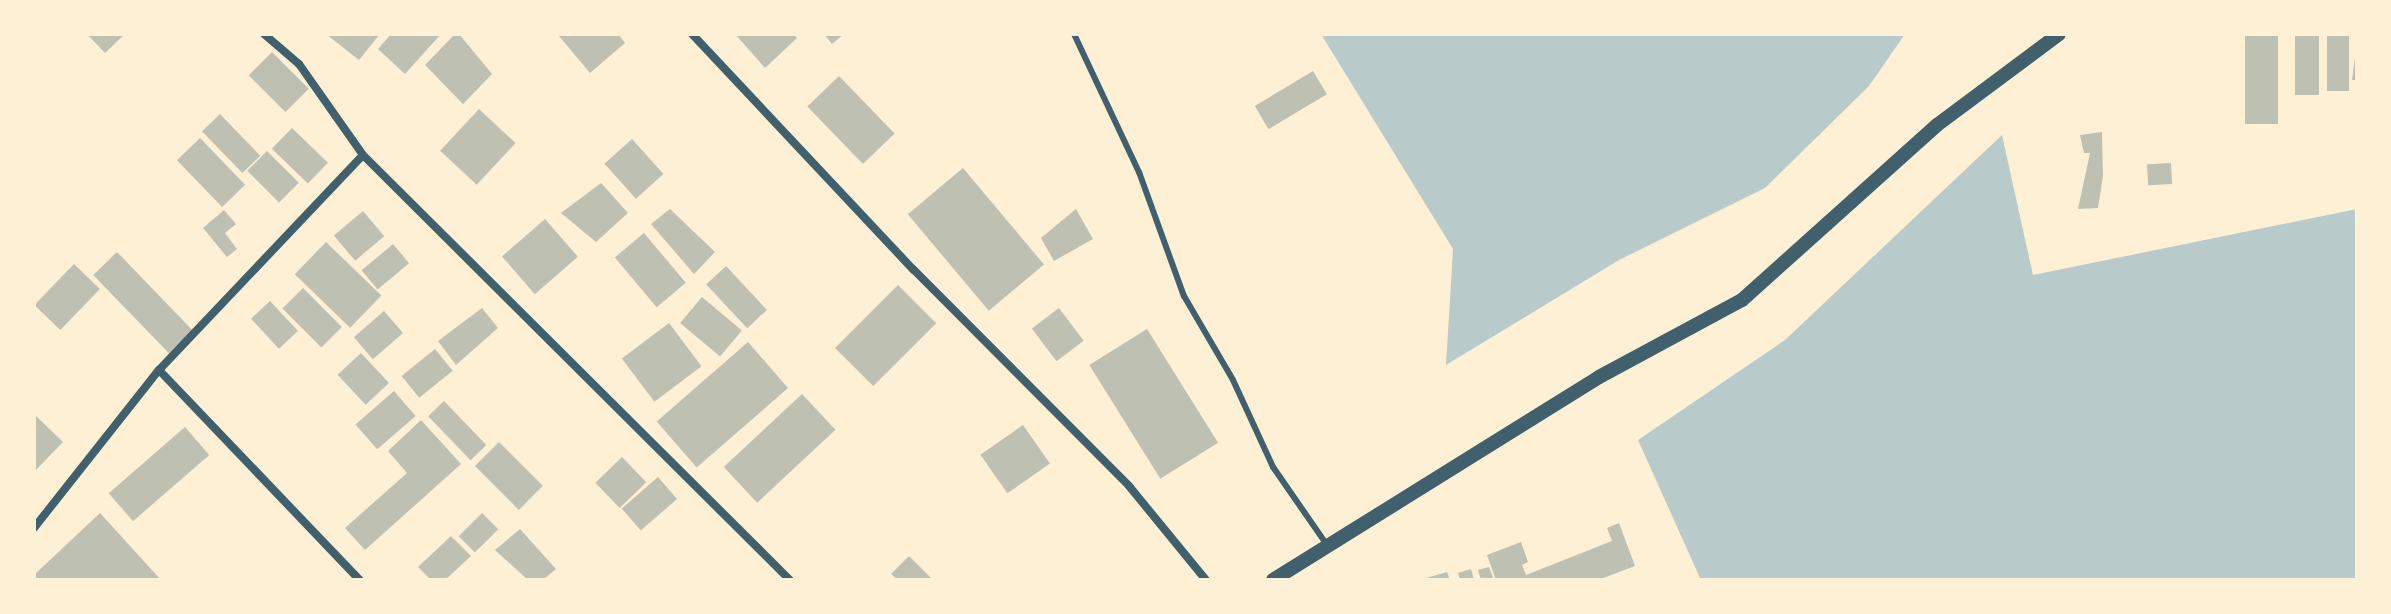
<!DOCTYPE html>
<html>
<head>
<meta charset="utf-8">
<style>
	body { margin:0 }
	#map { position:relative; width:2391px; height:614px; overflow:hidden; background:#fdf0d5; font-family:Signika,sans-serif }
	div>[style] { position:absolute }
	.green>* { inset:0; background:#b9caca }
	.building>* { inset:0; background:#bec0b2; transform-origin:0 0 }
	.service>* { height:6px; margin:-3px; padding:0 3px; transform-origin:3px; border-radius:3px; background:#3f606c }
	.minor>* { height:8px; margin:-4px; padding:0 4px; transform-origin:4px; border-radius:4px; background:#3f606c }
	.tertiary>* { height:14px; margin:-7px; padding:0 7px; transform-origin:7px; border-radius:7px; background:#3f606c }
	span { translate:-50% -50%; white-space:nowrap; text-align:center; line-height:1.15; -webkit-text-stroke:8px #fdf0d5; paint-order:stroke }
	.frame { position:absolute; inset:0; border:36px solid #fdf0d5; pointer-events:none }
</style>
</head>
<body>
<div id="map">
	<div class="green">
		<div style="clip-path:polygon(1321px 34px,1905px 34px,1869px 86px,1765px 188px,1619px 260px,1446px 365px,1453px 249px)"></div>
		<div style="clip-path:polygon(2002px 135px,2033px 275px,2357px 209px,2357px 580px,1697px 580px,1700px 578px,1638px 440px,1785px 340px)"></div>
	</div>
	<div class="building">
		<div style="clip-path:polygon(87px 34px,125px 34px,105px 53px)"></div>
		<div style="clip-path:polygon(326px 34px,380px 34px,359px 60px)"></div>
		<div style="clip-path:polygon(391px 34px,441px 34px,405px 74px,378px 49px)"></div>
		<div style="clip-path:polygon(455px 34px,459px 34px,492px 74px,463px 104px,425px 65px)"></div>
		<div style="clip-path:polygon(562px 34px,618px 34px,625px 43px,590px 73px,559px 36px)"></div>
		<div style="clip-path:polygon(735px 34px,793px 34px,797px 38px,765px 68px)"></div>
		<div style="clip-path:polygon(824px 34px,844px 34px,832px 44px)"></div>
		<div style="left:2245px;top:34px;width:33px;height:90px"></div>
		<div style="left:2295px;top:34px;width:24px;height:61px"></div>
		<div style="left:2327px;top:34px;width:22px;height:57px"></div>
		<div style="left:272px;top:52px;width:52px;height:33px;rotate:45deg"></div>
		<div style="clip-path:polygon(2355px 58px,2357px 58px,2357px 80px,2352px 80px)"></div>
		<div style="left:1313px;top:71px;width:27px;height:68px;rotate:59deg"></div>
		<div style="left:839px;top:76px;width:80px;height:44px;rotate:46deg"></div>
		<div style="left:479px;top:109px;width:50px;height:57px;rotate:43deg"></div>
		<div style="left:220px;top:114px;width:58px;height:25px;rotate:46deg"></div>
		<div style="left:292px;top:128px;width:50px;height:29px;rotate:44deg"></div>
		<div style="clip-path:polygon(2102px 132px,2103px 176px,2098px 208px,2078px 209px,2090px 153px,2084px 153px,2080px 135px)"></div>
		<div style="left:200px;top:138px;width:65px;height:32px;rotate:46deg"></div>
		<div style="left:632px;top:139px;width:47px;height:37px;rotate:48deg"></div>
		<div style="left:267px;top:151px;width:45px;height:28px;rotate:45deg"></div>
		<div style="left:2171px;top:163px;width:21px;height:24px;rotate:87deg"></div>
		<div style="left:963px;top:168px;width:126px;height:72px;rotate:50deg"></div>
		<div style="clip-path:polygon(601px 183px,628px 213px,596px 242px,561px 213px)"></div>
		<div style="clip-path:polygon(670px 209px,715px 252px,694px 274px,651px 224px)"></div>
		<div style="clip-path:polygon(1076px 209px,1093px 239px,1054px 261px,1041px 238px)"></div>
		<div style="clip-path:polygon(224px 210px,236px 224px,225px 233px,237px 249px,227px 257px,203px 228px)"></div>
		<div style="left:363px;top:211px;width:33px;height:38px;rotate:50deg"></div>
		<div style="left:545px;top:219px;width:50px;height:57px;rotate:49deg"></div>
		<div style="left:644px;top:233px;width:65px;height:38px;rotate:50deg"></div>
		<div style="left:326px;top:242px;width:77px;height:45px;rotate:44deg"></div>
		<div style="left:393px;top:244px;width:25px;height:41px;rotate:50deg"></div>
		<div style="left:117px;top:252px;width:109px;height:33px;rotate:46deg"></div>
		<div style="left:74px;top:264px;width:36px;height:57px;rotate:44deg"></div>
		<div style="left:726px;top:266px;width:60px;height:27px;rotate:47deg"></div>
		<div style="left:898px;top:285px;width:54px;height:89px;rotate:45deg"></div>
		<div style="left:303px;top:288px;width:55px;height:29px;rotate:45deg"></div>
		<div style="left:702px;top:297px;width:52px;height:34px;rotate:40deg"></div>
		<div style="left:270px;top:301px;width:41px;height:26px;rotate:47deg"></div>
		<div style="clip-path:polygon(482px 308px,498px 328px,456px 365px,438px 341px)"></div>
		<div style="left:1059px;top:308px;width:41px;height:34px;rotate:53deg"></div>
		<div style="left:384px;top:311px;width:29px;height:40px;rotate:49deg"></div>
		<div style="left:669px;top:323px;width:54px;height:59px;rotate:53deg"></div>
		<div style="left:1147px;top:329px;width:134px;height:68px;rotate:58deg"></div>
		<div style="left:748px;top:342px;width:61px;height:121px;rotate:49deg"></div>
		<div style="left:435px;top:349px;width:28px;height:43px;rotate:51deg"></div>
		<div style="left:361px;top:353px;width:41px;height:32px;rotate:47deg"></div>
		<div style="left:394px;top:391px;width:33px;height:51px;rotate:49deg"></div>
		<div style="left:802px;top:394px;width:49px;height:107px;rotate:47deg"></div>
		<div style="left:444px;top:401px;width:61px;height:22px;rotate:46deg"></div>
		<div style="clip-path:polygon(34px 414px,63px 442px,34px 472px)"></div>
		<div style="clip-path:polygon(421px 420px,461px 464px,365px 550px,345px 528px,407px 473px,388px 451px)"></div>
		<div style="left:1023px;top:425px;width:47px;height:52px;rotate:55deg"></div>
		<div style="left:185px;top:427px;width:37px;height:101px;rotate:49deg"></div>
		<div style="left:499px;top:442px;width:62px;height:34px;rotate:45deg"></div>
		<div style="left:622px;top:457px;width:35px;height:37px;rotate:46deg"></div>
		<div style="left:658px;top:477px;width:29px;height:48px;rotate:49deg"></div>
		<div style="clip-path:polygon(100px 513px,161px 580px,34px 580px,34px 575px)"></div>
		<div style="left:482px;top:513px;width:23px;height:33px;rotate:45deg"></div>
		<div style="clip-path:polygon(1619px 523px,1635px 566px,1598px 580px,1496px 580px,1487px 555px,1521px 542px,1528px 562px,1522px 565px,1526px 575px,1612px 541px,1607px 528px)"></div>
		<div style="clip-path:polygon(520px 529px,556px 569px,543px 580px,528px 580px,495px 550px)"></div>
		<div style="clip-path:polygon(451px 536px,471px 556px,445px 580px,431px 580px,418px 567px)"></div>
		<div style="clip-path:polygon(909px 556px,931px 578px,929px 580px,898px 580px,891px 574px)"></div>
		<div style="clip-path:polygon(1489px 567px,1494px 580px,1481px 580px,1478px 570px)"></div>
		<div style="clip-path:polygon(1471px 569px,1474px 580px,1460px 580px,1458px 573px)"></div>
		<div style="clip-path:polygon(1447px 572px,1450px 580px,1423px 580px,1423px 579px)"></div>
	</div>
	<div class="service">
		<div style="left:1074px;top:34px;width:153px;rotate:64.8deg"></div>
		<div style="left:1139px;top:172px;width:132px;rotate:70.1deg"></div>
		<div style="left:1184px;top:296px;width:97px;rotate:59.7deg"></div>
		<div style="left:1233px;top:380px;width:96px;rotate:65.3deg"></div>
		<div style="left:1273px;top:467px;width:95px;rotate:55.3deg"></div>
	</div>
	<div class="minor">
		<div style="left:264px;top:34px;width:46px;rotate:40.6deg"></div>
		<div style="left:299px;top:64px;width:111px;rotate:54.9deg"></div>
		<div style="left:363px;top:155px;width:602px;rotate:44.87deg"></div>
		<div style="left:692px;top:34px;width:323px;rotate:46.8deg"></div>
		<div style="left:913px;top:269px;width:306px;rotate:45.1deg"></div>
		<div style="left:1129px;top:486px;width:122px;rotate:50.7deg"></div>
		<div style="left:159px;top:370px;width:291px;rotate:46.3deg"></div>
		<div style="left:34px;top:528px;width:201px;rotate:-51.7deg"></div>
		<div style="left:159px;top:370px;width:296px;rotate:-46.5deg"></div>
	</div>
	<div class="tertiary">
		<div style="left:1273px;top:580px;width:384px;rotate:-31.9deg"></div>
		<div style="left:1599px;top:377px;width:162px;rotate:-28.3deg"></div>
		<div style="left:1742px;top:300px;width:262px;rotate:-41.9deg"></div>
		<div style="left:1937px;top:125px;width:152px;rotate:-36.7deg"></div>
	</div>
	<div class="frame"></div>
</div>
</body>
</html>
